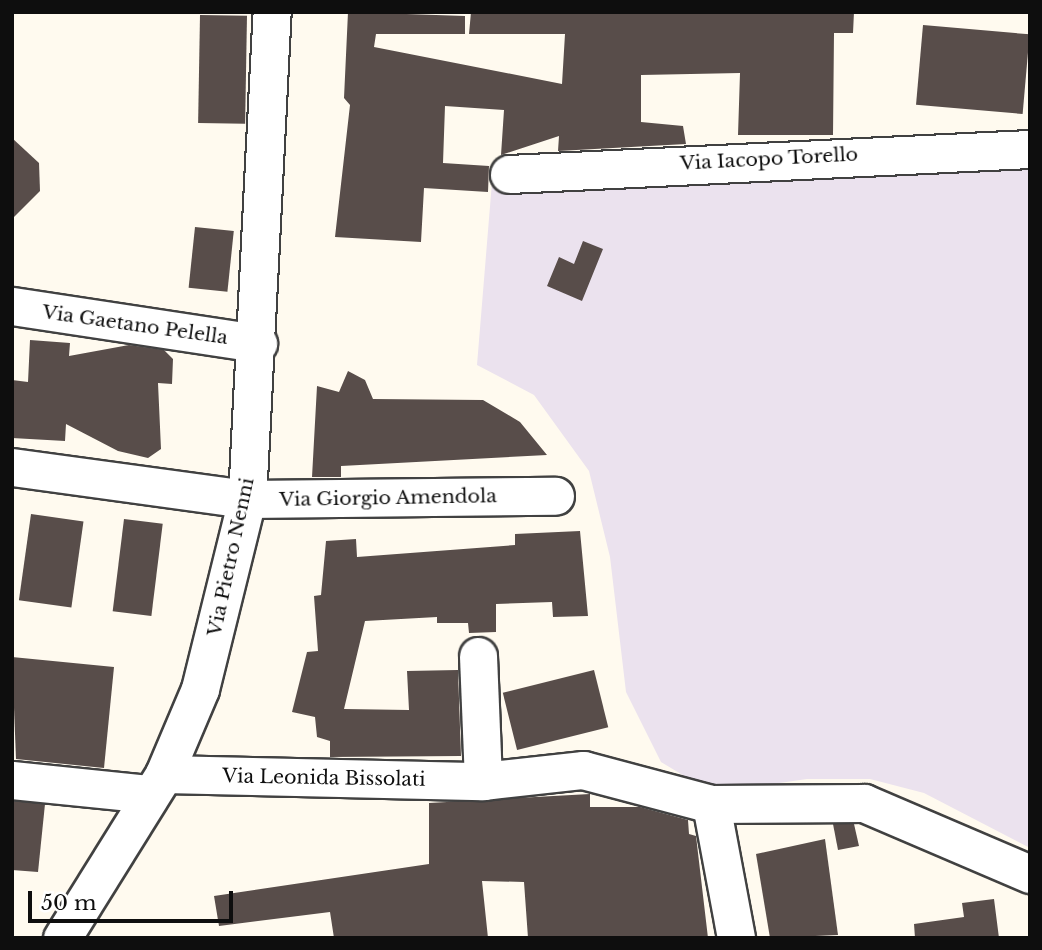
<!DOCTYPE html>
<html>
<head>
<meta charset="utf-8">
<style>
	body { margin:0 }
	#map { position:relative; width:1042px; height:950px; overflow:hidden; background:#fffaef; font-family:"Libre Baskerville",serif }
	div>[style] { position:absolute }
	.industrial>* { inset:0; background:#ebe2ee }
	.building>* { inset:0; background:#584d4a; transform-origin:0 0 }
	.roads { filter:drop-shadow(2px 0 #414141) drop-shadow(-2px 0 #414141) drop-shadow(0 2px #414141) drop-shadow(0 -2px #414141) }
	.minor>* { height:37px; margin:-18.5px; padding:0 18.5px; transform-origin:18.5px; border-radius:18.5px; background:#fff }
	span { translate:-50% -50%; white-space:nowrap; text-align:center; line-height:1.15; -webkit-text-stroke:7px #fff; paint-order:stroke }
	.street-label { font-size:19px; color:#0e0e0e }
	.frame { position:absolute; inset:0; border:14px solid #0e0e0e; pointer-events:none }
	.scale { position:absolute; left:28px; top:891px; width:205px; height:32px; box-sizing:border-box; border:4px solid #0e0e0e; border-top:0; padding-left:9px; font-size:21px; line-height:24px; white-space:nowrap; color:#0e0e0e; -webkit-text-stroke:5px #fff; paint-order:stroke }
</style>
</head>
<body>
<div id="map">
	<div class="industrial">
		<div style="clip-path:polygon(857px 162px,1030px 162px,1030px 848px,924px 793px,870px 779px,807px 779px,738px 789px,691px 780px,661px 762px,626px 692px,610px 557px,589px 471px,534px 395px,477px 365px,492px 182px)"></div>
	</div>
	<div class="building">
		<div style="clip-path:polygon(348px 12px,465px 16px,465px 34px,376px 34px,374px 47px,562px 84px,565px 34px,469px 34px,471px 12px,854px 12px,853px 33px,834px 33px,833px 135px,738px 135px,740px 73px,641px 75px,641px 122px,683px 126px,686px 144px,558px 151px,559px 136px,501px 155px,504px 110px,445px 106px,443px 163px,489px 166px,488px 192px,424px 188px,421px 242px,335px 237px,350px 105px,344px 98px)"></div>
		<div style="left:200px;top:15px;width:47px;height:108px;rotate:1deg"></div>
		<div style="left:923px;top:25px;width:107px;height:80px;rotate:5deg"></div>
		<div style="clip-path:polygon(12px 138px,39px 163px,40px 191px,12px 219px)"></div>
		<div style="left:195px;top:227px;width:39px;height:61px;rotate:6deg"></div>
		<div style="clip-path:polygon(583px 241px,603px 249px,582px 301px,547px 286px,559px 257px,574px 264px)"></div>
		<div style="clip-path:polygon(30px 340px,70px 343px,69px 356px,129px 345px,164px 350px,173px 359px,172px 384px,158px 383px,161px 449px,148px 458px,118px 451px,66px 424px,65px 441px,12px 438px,12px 380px,28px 382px)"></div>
		<div style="clip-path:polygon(348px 371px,365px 380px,373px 399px,483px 400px,520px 422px,547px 455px,341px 466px,341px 477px,312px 477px,317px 386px,339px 392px)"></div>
		<div style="left:31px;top:514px;width:53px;height:87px;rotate:8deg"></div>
		<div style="left:124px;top:519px;width:39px;height:93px;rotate:7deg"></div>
		<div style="clip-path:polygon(580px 531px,588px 616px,553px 617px,552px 602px,496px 604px,496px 632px,469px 633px,468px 623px,437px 623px,437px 617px,365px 621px,344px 709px,409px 710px,407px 671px,458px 670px,461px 756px,330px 757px,330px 741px,317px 737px,315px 717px,292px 712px,307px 652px,318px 651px,314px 596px,321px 595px,326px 541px,356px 539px,357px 557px,515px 545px,515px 534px)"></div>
		<div style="clip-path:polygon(12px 657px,114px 667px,104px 768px,16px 759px)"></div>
		<div style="left:594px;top:670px;width:59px;height:94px;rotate:76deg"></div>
		<div style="clip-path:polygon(590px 794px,590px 807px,640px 807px,688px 820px,689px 834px,696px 836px,708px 938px,528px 938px,524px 882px,482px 881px,488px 938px,334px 938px,330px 912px,219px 926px,214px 896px,429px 864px,429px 803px)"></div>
		<div style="clip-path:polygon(12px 801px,45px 804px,38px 872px,12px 870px)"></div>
		<div style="clip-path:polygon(833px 824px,854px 824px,859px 846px,838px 850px)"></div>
		<div style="clip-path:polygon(825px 839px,838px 935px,770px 938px,756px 854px)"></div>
		<div style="clip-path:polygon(994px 899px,999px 938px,915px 938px,914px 924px,964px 917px,962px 903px)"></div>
	</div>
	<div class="roads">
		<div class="minor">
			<div style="left:509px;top:174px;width:522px;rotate:-2.75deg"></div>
			<div style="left:12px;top:306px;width:249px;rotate:8.6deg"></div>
			<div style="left:12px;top:467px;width:237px;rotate:7.8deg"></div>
			<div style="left:247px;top:499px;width:308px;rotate:-0.6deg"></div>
			<div style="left:478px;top:656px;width:125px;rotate:87.7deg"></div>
			<div style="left:164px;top:774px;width:319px;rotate:1.3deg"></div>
			<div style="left:483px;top:781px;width:101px;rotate:-6.3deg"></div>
			<div style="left:583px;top:770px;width:132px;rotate:14.9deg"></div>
			<div style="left:711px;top:804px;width:153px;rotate:-0.4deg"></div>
			<div style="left:864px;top:803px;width:181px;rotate:23.2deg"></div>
			<div style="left:12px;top:780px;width:139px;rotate:5.8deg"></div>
			<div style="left:711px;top:804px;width:136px;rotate:79.4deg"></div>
			<div style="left:62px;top:938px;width:193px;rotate:-58.1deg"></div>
			<div style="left:164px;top:774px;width:92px;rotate:-67deg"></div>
			<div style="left:200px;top:689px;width:196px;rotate:-76.1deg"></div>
			<div style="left:247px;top:499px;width:488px;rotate:-87.1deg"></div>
		</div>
	</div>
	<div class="street-label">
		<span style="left:769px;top:159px;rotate:-3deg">Via Iacopo Torello</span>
		<span style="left:135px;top:325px;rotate:8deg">Via Gaetano Pelella</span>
		<span style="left:388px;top:498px;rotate:-1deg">Via Giorgio Amendola</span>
		<span style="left:231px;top:557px;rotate:-78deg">Via Pietro Nenni</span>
		<span style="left:324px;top:778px;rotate:1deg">Via Leonida Bissolati</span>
	</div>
	<div class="frame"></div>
	<div class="scale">50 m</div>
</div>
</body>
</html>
